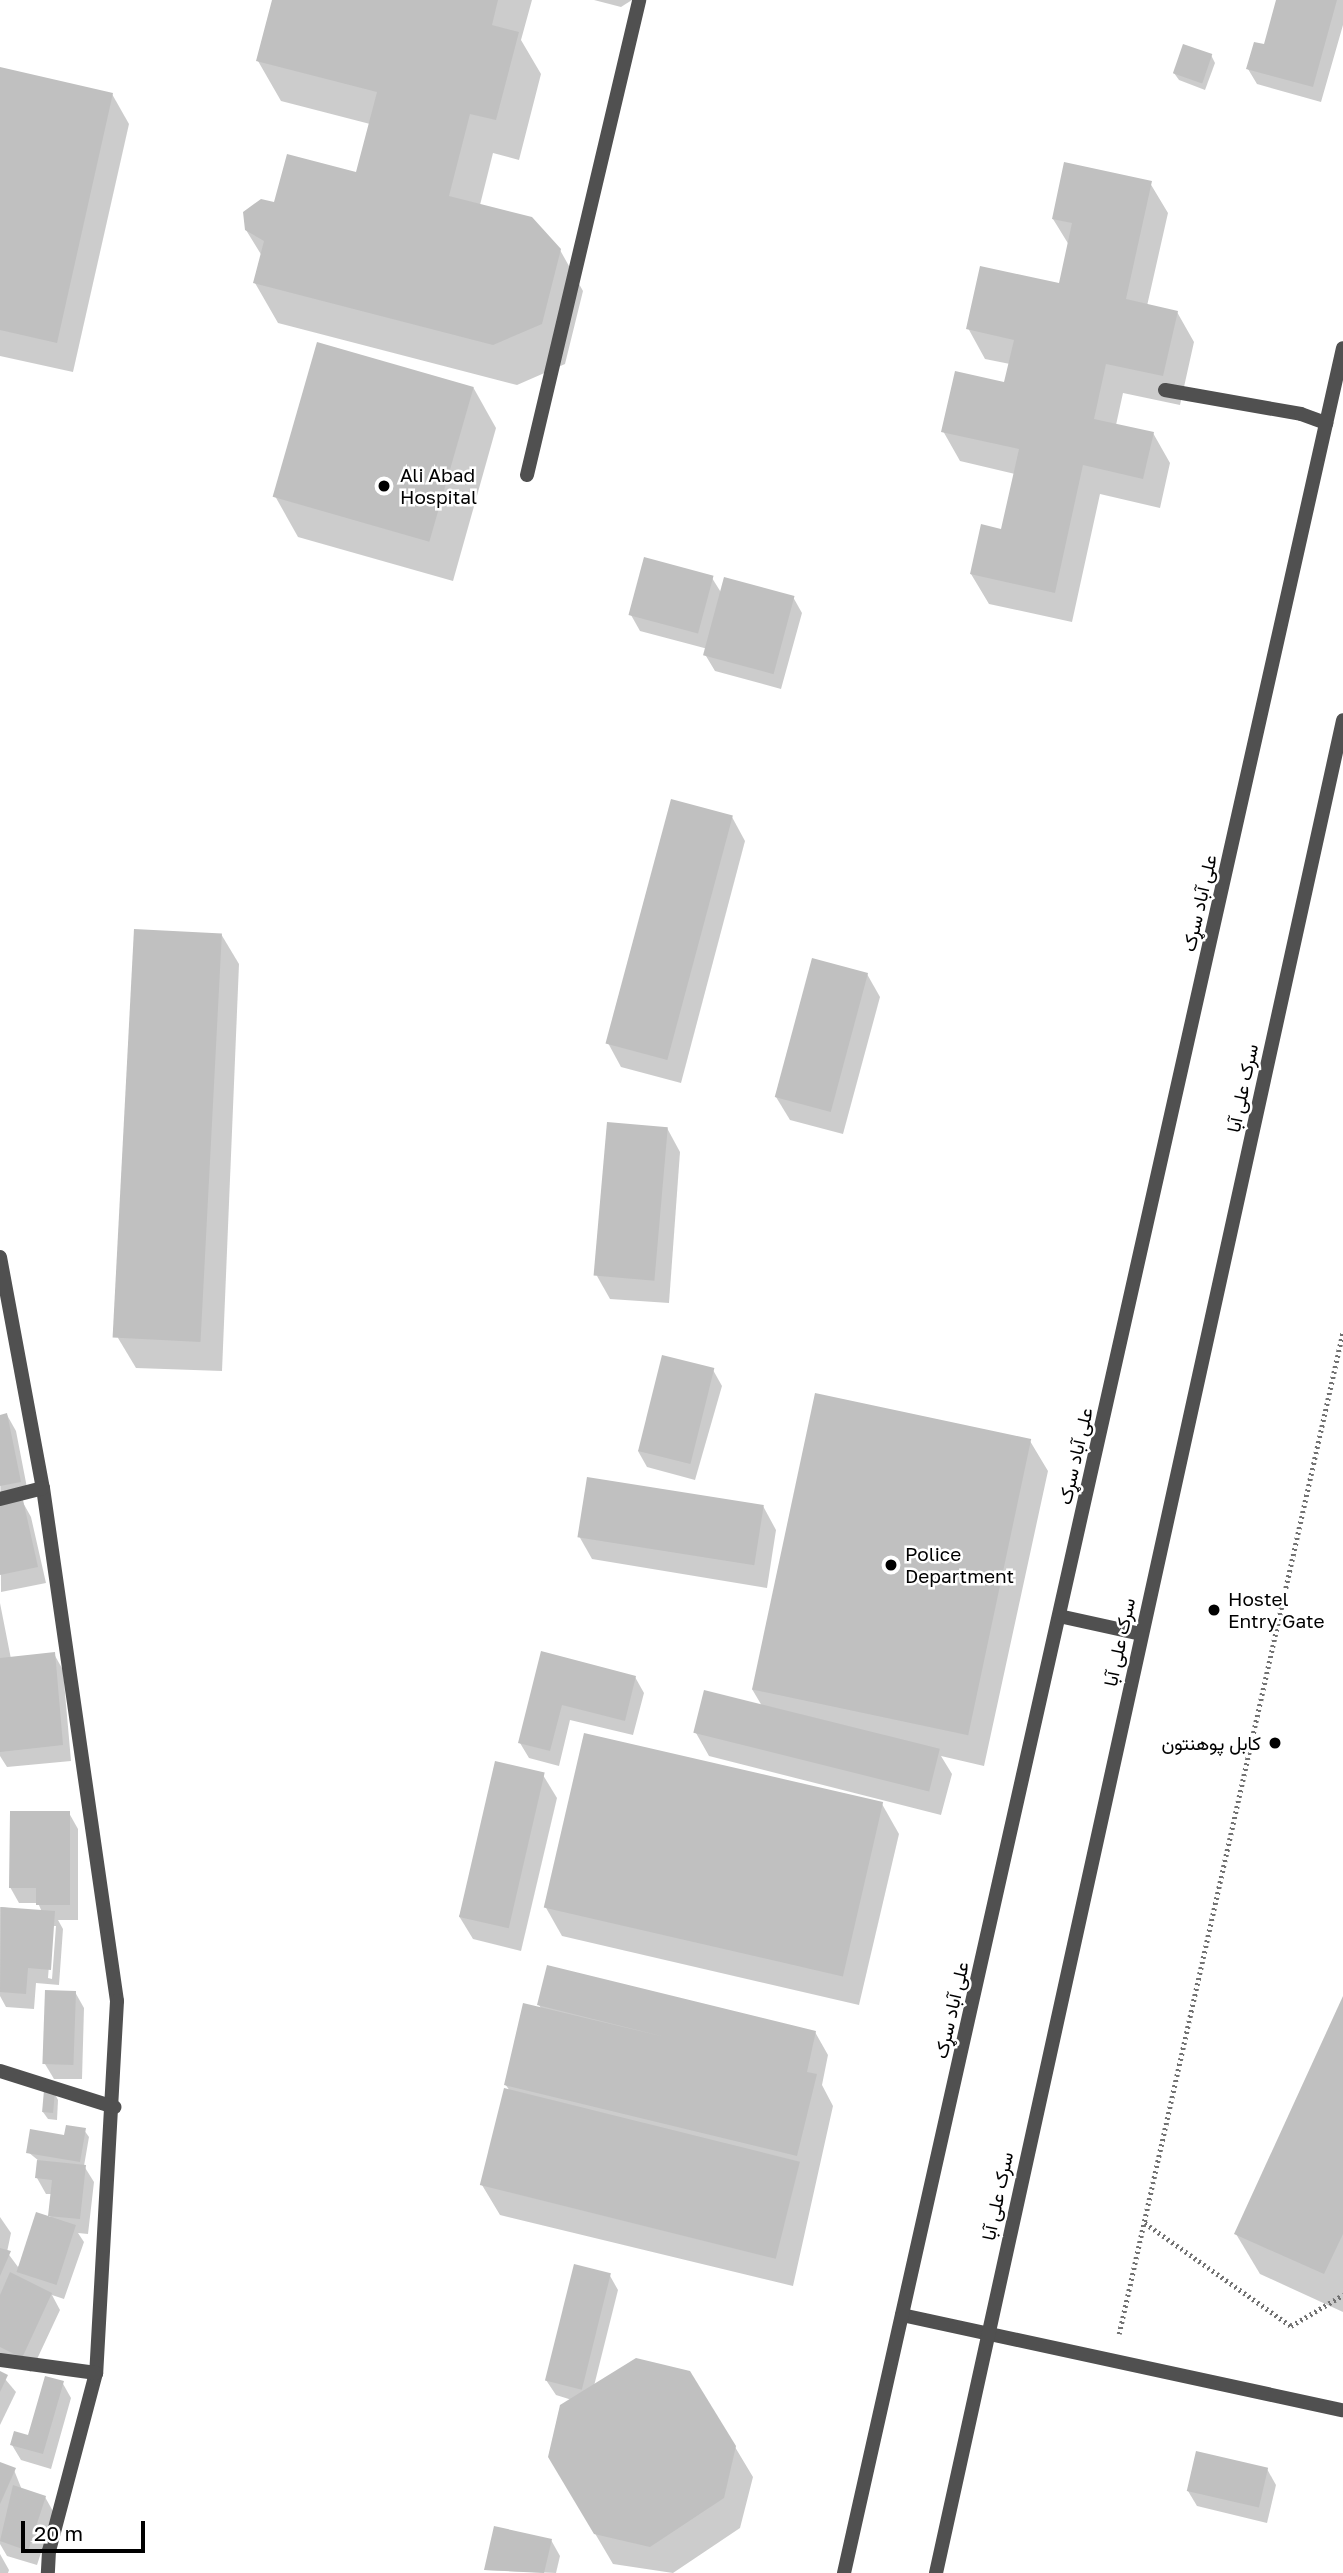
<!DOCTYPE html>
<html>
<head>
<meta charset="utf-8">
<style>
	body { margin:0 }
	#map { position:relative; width:1343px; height:2573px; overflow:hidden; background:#fff; font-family:"Golos Text",Vazirmatn,sans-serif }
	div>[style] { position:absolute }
	.shadow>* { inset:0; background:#0003 }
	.building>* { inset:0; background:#c0c0c0; transform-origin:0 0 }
	.path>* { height:4.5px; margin-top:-2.25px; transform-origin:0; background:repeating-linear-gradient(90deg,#727272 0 2px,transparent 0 5.5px) }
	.service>* { height:14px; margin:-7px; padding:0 7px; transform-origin:7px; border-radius:7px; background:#505050 }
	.minor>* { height:14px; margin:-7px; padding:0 7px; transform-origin:7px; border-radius:7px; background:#505050 }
	.tertiary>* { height:14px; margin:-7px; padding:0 7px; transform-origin:7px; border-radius:7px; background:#505050 }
	.dots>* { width:19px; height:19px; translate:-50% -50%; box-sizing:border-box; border:4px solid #fff; border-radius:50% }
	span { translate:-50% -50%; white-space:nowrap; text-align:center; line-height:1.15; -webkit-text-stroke:5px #fff; paint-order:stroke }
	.poi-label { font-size:19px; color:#000 }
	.left { translate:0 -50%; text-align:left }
	.right { translate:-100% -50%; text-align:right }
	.street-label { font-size:19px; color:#000 }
	.scale { position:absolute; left:21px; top:2521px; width:124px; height:32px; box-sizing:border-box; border:4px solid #000; border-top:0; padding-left:9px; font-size:21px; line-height:24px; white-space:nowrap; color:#000; -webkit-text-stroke:5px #fff; paint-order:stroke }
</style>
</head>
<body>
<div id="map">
	<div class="shadow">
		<div style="clip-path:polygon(274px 0,532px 0,521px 40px,541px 74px,519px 160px,493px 153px,480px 205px,560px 250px,583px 291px,565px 364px,517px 385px,278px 323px,255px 283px,262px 256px,246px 230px,275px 205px,357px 174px,370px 124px,281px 101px,258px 61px)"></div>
		<div style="clip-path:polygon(594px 0,632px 0,621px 7px)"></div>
		<div style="clip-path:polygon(1278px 0,1343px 0,1343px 25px,1321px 102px,1257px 84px,1248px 69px,1265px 47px)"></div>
		<div style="clip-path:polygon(1211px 55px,1215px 63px,1205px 90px,1179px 80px,1174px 73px)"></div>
		<div style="clip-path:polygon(0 69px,112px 94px,129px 124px,73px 372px,0 356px)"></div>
		<div style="clip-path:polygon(1150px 183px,1168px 213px,1147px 306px,1177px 312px,1194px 342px,1180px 405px,1123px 393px,1116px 425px,1153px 433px,1170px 463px,1160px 508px,1100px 494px,1072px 622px,989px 604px,971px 574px,1002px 531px,1015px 474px,960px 461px,943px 431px,1006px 384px,1010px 364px,985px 359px,968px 328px,1060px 285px,1069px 245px,1053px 219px)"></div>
		<div style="clip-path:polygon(473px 387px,496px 428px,453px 581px,298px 537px,275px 496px)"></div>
		<div style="clip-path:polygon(712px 578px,722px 594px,793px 597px,802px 613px,781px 689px,715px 671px,706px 656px,708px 649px,640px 631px,631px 615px)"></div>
		<div style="clip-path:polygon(732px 817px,745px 841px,681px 1083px,621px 1067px,608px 1043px)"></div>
		<div style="clip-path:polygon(221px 934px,239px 964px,222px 1371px,136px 1368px,118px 1338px)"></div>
		<div style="clip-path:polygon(867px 974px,880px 997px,843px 1134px,790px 1120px,776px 1097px)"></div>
		<div style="clip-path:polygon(667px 1128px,680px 1152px,669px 1303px,610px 1299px,597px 1276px)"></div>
		<div style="clip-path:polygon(713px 1370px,722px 1386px,695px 1480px,647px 1467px,638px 1451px)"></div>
		<div style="clip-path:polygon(7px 1415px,16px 1431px,29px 1498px,21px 1499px,31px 1517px,46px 1583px,1px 1592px,0 1417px)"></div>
		<div style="clip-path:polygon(1030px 1441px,1048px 1471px,984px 1766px,941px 1756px,952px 1774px,941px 1815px,709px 1756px,696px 1733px,762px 1706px,752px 1689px)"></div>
		<div style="clip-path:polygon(763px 1506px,776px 1530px,767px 1588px,592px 1559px,579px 1536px)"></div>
		<div style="clip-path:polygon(0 1603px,11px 1659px,54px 1654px,63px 1670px,71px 1761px,7px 1767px,0 1756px)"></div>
		<div style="clip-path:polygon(543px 1654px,635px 1677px,644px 1693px,633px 1735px,570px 1720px,559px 1766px,529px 1758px,520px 1743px)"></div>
		<div style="clip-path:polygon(543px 1775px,557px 1798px,521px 1951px,473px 1939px,459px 1916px)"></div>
		<div style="clip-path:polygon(882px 1804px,899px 1834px,859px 2005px,562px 1936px,545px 1906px)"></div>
		<div style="clip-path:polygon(evenodd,69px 1813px,78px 1829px,78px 1920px,58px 1920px,63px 1929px,59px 1985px,36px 1983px,34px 2009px,6px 2007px,0 1996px,0 1907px,42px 1912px,38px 1903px,19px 1903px,10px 1887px,69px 1813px,52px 1926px,56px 1926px,52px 1979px,48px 1978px,52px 1926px)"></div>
		<div style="clip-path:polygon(75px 1992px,84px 2008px,82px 2079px,54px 2079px,45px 2064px)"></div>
		<div style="clip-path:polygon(1343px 2000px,1343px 2312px,1260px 2274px,1236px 2234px)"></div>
		<div style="clip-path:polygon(539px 2005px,815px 2032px,828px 2055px,822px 2085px,833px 2106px,793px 2286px,500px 2215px,482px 2185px,510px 2091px,505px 2084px,542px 2010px)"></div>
		<div style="clip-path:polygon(54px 2092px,58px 2100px,57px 2120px,48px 2119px,43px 2112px)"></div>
		<div style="clip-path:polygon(84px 2130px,89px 2137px,84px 2166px,94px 2182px,88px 2234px,78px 2233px,84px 2242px,64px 2299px,52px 2295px,60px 2310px,31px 2372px,0 2358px,0 2217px,11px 2233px,7px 2252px,18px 2267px,50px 2219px,52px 2194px,46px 2194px,37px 2178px,39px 2161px,28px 2152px)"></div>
		<div style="clip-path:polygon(609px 2274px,618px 2290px,594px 2386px,735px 2447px,753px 2477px,740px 2528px,673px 2573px,613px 2564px,550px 2457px,572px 2400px,556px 2395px,546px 2380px)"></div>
		<div style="clip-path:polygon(0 2373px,16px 2392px,0 2425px)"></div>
		<div style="clip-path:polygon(62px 2382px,71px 2398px,51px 2469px,21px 2460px,12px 2445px,29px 2437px)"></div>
		<div style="clip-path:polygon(0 2463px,14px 2470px,22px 2490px,45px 2497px,54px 2513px,37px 2565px,7px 2556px,0 2544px)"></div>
		<div style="clip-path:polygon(1267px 2469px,1276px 2485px,1267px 2523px,1197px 2506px,1188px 2491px)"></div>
		<div style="clip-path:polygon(551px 2540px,560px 2556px,556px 2573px,485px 2570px)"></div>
		<div style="clip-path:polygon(0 2554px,9px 2570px,8px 2573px,0 2573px)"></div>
	</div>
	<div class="building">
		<div style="clip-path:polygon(272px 0,498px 0,492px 25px,519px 32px,496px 120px,470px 114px,449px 196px,532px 217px,561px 249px,542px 324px,493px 345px,253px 283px,264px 241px,245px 230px,243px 212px,261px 199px,274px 202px,287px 154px,356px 172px,377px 92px,256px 61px)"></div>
		<div style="clip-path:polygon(1276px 0,1337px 0,1313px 87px,1246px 69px,1254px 42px,1264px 44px)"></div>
		<div style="left:1183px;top:44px;width:31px;height:31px;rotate:19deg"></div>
		<div style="clip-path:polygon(0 67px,113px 93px,57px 343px,0 330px)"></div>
		<div style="clip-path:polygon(1064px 162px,1152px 181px,1126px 299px,1178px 311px,1163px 376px,1106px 364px,1094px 419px,1154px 432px,1143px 479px,1083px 465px,1055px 593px,970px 574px,981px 524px,1001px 529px,1019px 449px,941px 432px,955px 371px,1004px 382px,1014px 340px,966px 329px,980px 266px,1059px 283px,1072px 223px,1052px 219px)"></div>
		<div style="left:317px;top:342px;width:163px;height:161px;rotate:16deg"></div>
		<div style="left:644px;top:557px;width:72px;height:60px;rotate:15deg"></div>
		<div style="left:724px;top:577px;width:73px;height:81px;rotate:15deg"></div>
		<div style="left:671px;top:799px;width:64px;height:253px;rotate:15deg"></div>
		<div style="left:134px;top:929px;width:88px;height:409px;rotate:3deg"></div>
		<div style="left:812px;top:958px;width:58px;height:144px;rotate:15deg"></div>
		<div style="left:607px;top:1122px;width:61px;height:154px;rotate:5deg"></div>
		<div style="left:662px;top:1355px;width:54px;height:99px;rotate:14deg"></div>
		<div style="left:815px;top:1393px;width:221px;height:303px;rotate:12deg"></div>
		<div style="clip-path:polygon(7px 1413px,21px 1482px,0 1486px,0 1415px)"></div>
		<div style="left:587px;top:1477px;width:179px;height:61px;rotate:9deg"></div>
		<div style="clip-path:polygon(23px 1500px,38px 1567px,0 1575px,0 1505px)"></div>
		<div style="clip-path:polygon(541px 1651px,636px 1676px,625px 1721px,562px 1705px,550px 1751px,518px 1743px)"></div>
		<div style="clip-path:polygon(55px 1652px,63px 1745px,0 1752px,0 1658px)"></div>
		<div style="left:704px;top:1690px;width:243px;height:44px;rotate:14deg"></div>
		<div style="left:584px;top:1733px;width:307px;height:179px;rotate:13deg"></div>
		<div style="left:495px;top:1761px;width:51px;height:160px;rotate:13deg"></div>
		<div style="clip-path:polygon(10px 1811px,70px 1811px,70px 1905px,36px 1905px,36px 1888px,9px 1888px)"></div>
		<div style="clip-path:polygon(1px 1907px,55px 1911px,51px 1970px,28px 1968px,26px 1994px,0 1992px)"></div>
		<div style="clip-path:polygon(547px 1965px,816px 2031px,807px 2072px,817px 2074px,797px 2156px,504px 2085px,523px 2003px,665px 2037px,537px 2005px)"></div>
		<div style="left:45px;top:1990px;width:31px;height:74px;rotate:2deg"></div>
		<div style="clip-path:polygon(1343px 1996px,1343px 2234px,1324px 2274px,1234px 2234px)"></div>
		<div style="left:504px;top:2088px;width:305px;height:100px;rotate:14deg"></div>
		<div style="left:44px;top:2090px;width:11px;height:22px;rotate:5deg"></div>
		<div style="clip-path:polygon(66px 2125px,86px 2128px,80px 2162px,26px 2153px,30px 2129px,64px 2135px)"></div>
		<div style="clip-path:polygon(37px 2160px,86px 2165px,80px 2219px,48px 2216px,52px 2180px,35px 2178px)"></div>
		<div style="left:36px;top:2212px;width:42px;height:63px;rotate:18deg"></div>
		<div style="clip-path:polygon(0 2248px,11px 2251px,0 2276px)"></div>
		<div style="left:574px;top:2264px;width:38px;height:120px;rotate:14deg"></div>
		<div style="clip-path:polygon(10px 2272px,52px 2293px,22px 2358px,0 2347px,0 2295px)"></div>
		<div style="clip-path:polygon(636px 2358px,690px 2371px,736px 2446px,724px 2498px,650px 2547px,594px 2534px,548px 2457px,560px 2405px)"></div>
		<div style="clip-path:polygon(0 2371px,8px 2375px,0 2392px)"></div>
		<div style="clip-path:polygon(45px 2376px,64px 2381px,43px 2454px,10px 2445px,14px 2431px,28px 2435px)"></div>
		<div style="left:1196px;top:2451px;width:74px;height:41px;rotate:13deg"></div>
		<div style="clip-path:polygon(0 2462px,16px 2468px,0 2504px)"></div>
		<div style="clip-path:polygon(13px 2485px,46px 2496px,28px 2551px,0 2541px)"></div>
		<div style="clip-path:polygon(494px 2526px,552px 2539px,544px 2573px,484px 2570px)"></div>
	</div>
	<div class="path">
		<div style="left:1145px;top:2223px;width:179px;rotate:35.2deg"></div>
		<div style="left:1291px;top:2326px;width:61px;rotate:-30.8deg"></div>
		<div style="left:1119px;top:2334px;width:1028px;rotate:-77.41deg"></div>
	</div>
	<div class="service">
		<div style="left:1165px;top:390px;width:138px;rotate:10deg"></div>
		<div style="left:1301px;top:414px;width:27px;rotate:20deg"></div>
		<div style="left:527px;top:475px;width:488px;rotate:-76.7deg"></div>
		<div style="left:902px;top:2315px;width:451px;rotate:12.2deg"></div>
	</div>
	<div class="minor">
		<div style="left:0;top:1257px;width:235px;rotate:79.5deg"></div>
		<div style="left:43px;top:1488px;width:518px;rotate:81.79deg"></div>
		<div style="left:117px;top:2001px;width:373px;rotate:93.2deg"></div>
		<div style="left:96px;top:2373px;width:184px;rotate:104.8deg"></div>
		<div style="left:49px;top:2551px;width:22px;rotate:93deg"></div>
		<div style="left:0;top:1499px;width:44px;rotate:-14.3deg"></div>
		<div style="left:0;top:2071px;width:120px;rotate:17.5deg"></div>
		<div style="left:0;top:2360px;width:97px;rotate:7.7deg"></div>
	</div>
	<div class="tertiary">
		<div style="left:1059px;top:1616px;width:84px;rotate:12.4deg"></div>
		<div style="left:844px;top:2573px;width:2280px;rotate:-77.36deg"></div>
		<div style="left:936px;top:2573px;width:1897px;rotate:-77.61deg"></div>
	</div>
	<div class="dots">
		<div style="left:384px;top:486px;background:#000"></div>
		<div style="left:891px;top:1565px;background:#000"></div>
		<div style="left:1214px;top:1610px;background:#000"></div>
		<div style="left:1275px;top:1743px;background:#000"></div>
	</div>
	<div class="poi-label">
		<span class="left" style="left:400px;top:486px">Ali Abad<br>Hospital</span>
		<span class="left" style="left:905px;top:1565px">Police<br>Department</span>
		<span class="left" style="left:1228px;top:1610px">Hostel<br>Entry Gate</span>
		<span class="right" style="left:1261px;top:1743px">کابل پوهنتون</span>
	</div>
	<div class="street-label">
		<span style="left:1199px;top:903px;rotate:-77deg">علی آباد سړک</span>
		<span style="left:1242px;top:1088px;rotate:-78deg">سرک علی آبا</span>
		<span style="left:1075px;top:1456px;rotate:-77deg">علی آباد سړک</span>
		<span style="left:1119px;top:1642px;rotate:-78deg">سرک علی آبا</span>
		<span style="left:951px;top:2010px;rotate:-77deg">علی آباد سړک</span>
		<span style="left:997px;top:2196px;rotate:-78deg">سرک علی آبا</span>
	</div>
	<div class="scale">20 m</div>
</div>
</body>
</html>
